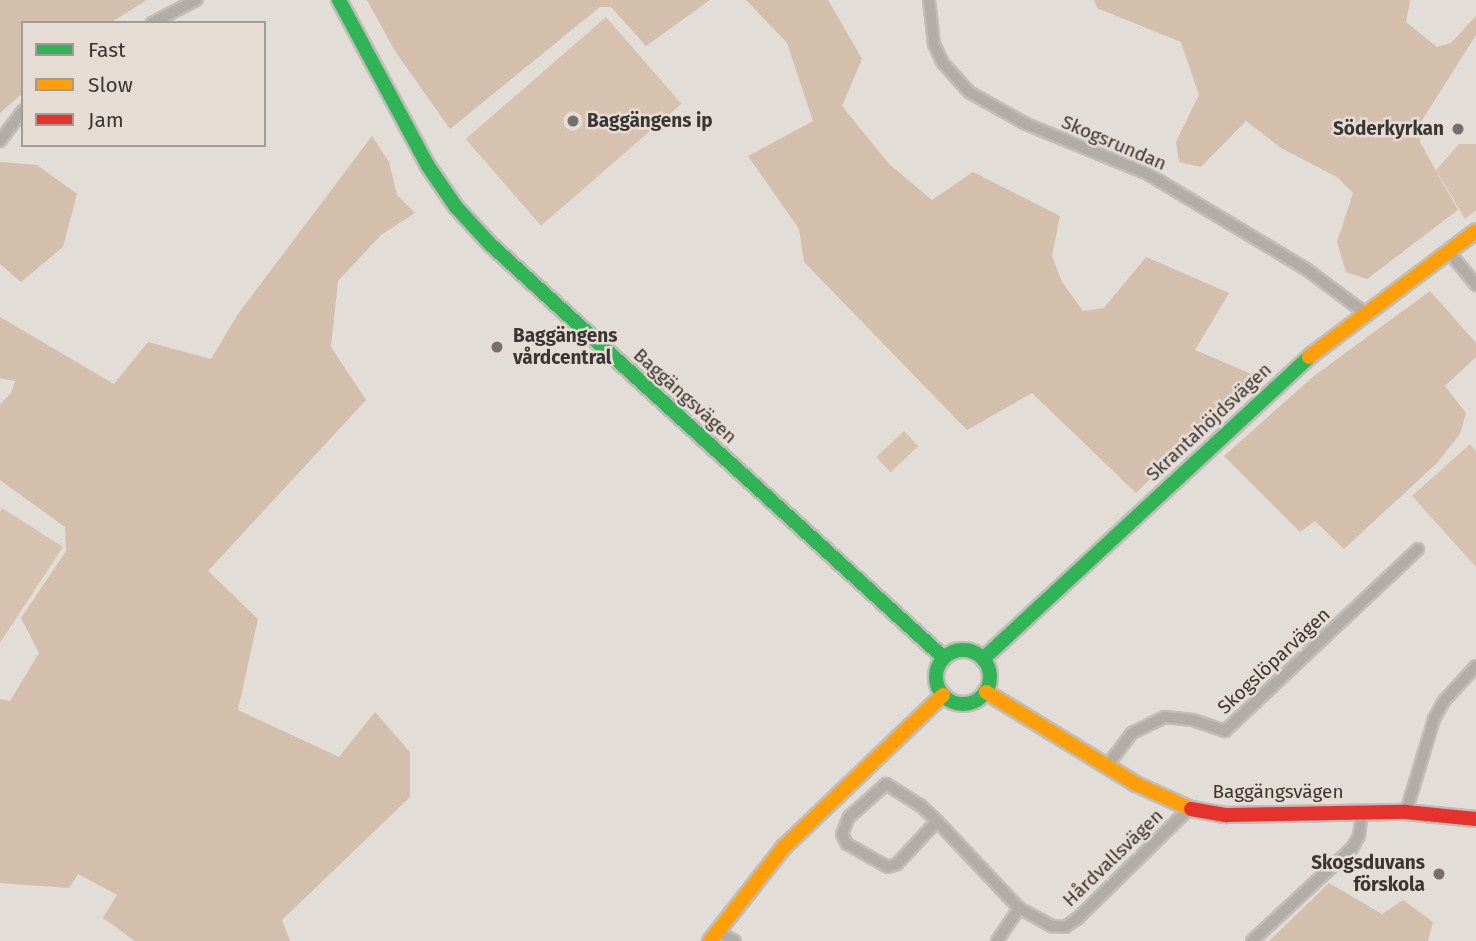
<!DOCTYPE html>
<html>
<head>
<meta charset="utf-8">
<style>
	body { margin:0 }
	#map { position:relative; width:1476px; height:941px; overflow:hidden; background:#e3ddd8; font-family:"Fira Sans",sans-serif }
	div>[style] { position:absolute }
	.green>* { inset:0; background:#d7c2b0; transform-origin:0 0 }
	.forest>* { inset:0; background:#d4beac }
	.roads { filter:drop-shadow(2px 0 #c0bcb8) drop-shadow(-2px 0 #c0bcb8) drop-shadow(0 2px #c0bcb8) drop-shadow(0 -2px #c0bcb8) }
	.street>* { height:10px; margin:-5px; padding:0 5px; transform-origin:5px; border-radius:5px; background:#b2aca7 }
	.fast>* { height:14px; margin:-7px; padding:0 7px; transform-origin:7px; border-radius:7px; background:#30b455 }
	.fast>.ring { margin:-7px; padding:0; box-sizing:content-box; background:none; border:14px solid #30b455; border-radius:50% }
	.slow>* { height:14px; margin:-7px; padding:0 7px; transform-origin:7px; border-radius:7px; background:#ff9f0a }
	.jam>* { height:14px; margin:-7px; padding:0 7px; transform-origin:7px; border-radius:7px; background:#e5322d }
	.dots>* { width:19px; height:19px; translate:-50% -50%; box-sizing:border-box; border:4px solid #e7dcd4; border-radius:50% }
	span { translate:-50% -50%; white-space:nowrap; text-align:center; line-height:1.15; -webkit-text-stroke:5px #e7dcd4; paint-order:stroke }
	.poi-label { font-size:19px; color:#3a3633; font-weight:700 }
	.left { translate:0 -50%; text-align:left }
	.right { translate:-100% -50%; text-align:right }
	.street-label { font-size:19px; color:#3a3633 }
	.legend { position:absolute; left:21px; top:21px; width:245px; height:126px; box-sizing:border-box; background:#e7dcd4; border:2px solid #a29a94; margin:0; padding:9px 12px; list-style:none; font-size:21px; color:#3a3633 }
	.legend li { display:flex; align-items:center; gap:14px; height:35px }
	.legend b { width:35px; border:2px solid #a29a94 }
</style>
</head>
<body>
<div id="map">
	<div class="green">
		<div style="left:606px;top:17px;width:115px;height:186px;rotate:49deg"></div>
		<div style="clip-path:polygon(1459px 144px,1476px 144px,1476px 210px,1465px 219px,1436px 170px)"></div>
		<div style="left:904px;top:431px;width:21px;height:38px;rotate:47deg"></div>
		<div style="clip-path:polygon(1470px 444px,1476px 451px,1476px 567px,1412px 496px)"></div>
		<div style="clip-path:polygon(2px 508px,63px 547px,0 643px,0 512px)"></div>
	</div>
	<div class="forest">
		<div style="clip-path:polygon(0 0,147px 0,110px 23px,23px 23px,23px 93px,0 113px)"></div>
		<div style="clip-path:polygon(367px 0,710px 0,646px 46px,611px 7px,600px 7px,450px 129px,395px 51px)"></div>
		<div style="clip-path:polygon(746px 0,828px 0,862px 59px,842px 106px,889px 164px,932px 200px,973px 172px,1060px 216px,1052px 256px,1062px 282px,1083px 311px,1104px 308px,1146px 257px,1229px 293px,1195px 350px,1254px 375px,1136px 493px,1032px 393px,967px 430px,804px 262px,799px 229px,748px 156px,813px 121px,787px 43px)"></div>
		<div style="clip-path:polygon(1094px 0,1410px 0,1406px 22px,1437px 47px,1451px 43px,1476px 16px,1476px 35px,1419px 125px,1420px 142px,1458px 210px,1367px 279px,1346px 272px,1337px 242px,1353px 193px,1337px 177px,1281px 148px,1246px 121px,1201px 167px,1179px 162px,1176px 142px,1199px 95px,1181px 42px,1097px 8px)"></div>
		<div style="clip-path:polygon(372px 136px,389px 162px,397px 195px,415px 213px,381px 235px,338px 281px,331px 347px,366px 400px,208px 571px,258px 619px,238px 710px,339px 757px,375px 712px,410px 752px,410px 797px,282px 920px,290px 941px,135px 941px,103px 918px,117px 895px,78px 874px,69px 888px,0 883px,0 699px,10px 701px,39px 653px,21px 618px,66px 551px,65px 527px,0 480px,0 404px,11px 393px,15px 381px,0 378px,0 317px,114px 384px,148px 342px,211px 359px,238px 314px)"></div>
		<div style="clip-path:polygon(0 162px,37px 165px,77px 194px,63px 247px,21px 282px,0 264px)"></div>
		<div style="clip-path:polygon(1430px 291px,1476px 343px,1476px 357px,1445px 386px,1466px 413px,1460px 434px,1437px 463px,1344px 549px,1315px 521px,1300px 532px,1224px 456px,1314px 376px)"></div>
		<div style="clip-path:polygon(1329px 883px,1382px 914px,1403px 900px,1433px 922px,1428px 941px,1269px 941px)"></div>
	</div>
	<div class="roads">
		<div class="street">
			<div style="left:929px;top:0;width:44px;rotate:83.5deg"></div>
			<div style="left:934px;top:44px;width:21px;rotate:65deg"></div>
			<div style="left:943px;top:63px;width:39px;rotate:48deg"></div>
			<div style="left:969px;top:92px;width:65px;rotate:29.3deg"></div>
			<div style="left:1026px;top:124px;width:132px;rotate:22.3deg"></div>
			<div style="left:1148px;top:174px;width:184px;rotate:31deg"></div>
			<div style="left:1306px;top:269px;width:72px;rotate:36.6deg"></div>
			<div style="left:152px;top:23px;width:50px;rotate:-27.6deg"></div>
			<div style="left:0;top:141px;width:38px;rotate:-53deg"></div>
			<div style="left:1449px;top:252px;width:43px;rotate:50.7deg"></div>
			<div style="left:1107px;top:766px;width:41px;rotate:-52.9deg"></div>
			<div style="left:1132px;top:733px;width:37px;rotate:-26deg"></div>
			<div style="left:1165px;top:717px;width:28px;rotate:6deg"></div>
			<div style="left:1193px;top:720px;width:34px;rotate:19deg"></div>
			<div style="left:1225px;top:731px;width:265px;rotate:-43.3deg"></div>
			<div style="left:1406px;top:812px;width:97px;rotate:-73.2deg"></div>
			<div style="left:1434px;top:719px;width:21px;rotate:-61deg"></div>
			<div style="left:1444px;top:701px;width:47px;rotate:-47.6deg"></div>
			<div style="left:937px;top:821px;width:59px;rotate:132.9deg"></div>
			<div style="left:897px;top:864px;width:9px;rotate:162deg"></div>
			<div style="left:888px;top:867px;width:47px;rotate:-150.7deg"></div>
			<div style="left:847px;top:844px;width:11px;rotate:-117deg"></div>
			<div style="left:842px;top:834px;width:18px;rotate:-68deg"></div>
			<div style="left:849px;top:817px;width:50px;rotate:-41.7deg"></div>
			<div style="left:886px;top:784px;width:40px;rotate:32deg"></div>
			<div style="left:920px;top:805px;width:23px;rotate:43deg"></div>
			<div style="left:937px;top:821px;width:120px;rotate:46.7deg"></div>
			<div style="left:717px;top:932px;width:20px;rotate:27deg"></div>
			<div style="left:997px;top:941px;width:40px;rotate:-56deg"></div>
			<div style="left:1019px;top:908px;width:38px;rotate:29deg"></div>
			<div style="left:1052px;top:926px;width:13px;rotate:4deg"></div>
			<div style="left:1065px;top:927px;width:16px;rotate:-35deg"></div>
			<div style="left:1078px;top:918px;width:156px;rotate:-44.5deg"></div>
			<div style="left:1252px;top:941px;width:137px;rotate:-42.9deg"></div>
			<div style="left:1352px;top:848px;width:14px;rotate:-60deg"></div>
			<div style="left:1359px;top:836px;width:25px;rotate:-83deg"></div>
		</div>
		<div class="fast">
			<div style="left:339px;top:0;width:188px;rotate:61.8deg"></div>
			<div style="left:428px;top:166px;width:50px;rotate:55.7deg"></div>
			<div style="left:456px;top:207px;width:52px;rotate:47.4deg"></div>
			<div style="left:491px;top:245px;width:613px;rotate:42.36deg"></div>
			<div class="ring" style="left:936px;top:650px;width:40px;height:40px"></div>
			<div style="left:983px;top:659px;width:444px;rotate:-42.8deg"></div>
		</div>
		<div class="slow">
			<div style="left:1309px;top:357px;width:209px;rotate:-37deg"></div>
			<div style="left:986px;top:692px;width:176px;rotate:31.5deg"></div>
			<div style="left:1136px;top:784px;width:60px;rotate:24.4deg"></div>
			<div style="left:710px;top:941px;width:120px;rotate:-51.8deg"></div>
			<div style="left:784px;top:847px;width:220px;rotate:-43.7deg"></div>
		</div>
		<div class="jam">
			<div style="left:1191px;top:809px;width:36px;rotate:10deg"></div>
			<div style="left:1226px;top:815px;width:180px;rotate:-1deg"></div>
			<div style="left:1406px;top:812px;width:70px;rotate:5.7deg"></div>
		</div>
	</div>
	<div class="dots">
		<div style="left:573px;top:121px;background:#75706d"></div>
		<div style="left:1458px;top:129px;background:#75706d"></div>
		<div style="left:497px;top:347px;background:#75706d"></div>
		<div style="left:1439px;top:874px;background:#75706d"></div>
	</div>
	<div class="poi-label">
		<span class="left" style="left:587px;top:121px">Baggängens ip</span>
		<span class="right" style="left:1444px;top:129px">Söderkyrkan</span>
		<span class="left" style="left:513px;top:347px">Baggängens<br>vårdcentral</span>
		<span class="right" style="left:1425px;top:874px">Skogsduvans<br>förskola</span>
	</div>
	<div class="street-label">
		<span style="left:1114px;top:143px;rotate:23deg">Skogsrundan</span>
		<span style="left:685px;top:396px;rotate:42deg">Baggängsvägen</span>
		<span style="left:1209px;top:422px;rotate:-43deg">Skrantahöjdsvägen</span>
		<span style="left:1274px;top:661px;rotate:-43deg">Skogslöparvägen</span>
		<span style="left:1278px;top:792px">Baggängsvägen</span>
		<span style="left:1113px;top:858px;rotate:-44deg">Hårdvallsvägen</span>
	</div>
	<ul class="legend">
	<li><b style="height:9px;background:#30b455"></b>Fast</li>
	<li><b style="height:9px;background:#ff9f0a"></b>Slow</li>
	<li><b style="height:9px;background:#e5322d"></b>Jam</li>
	</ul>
</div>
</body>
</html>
